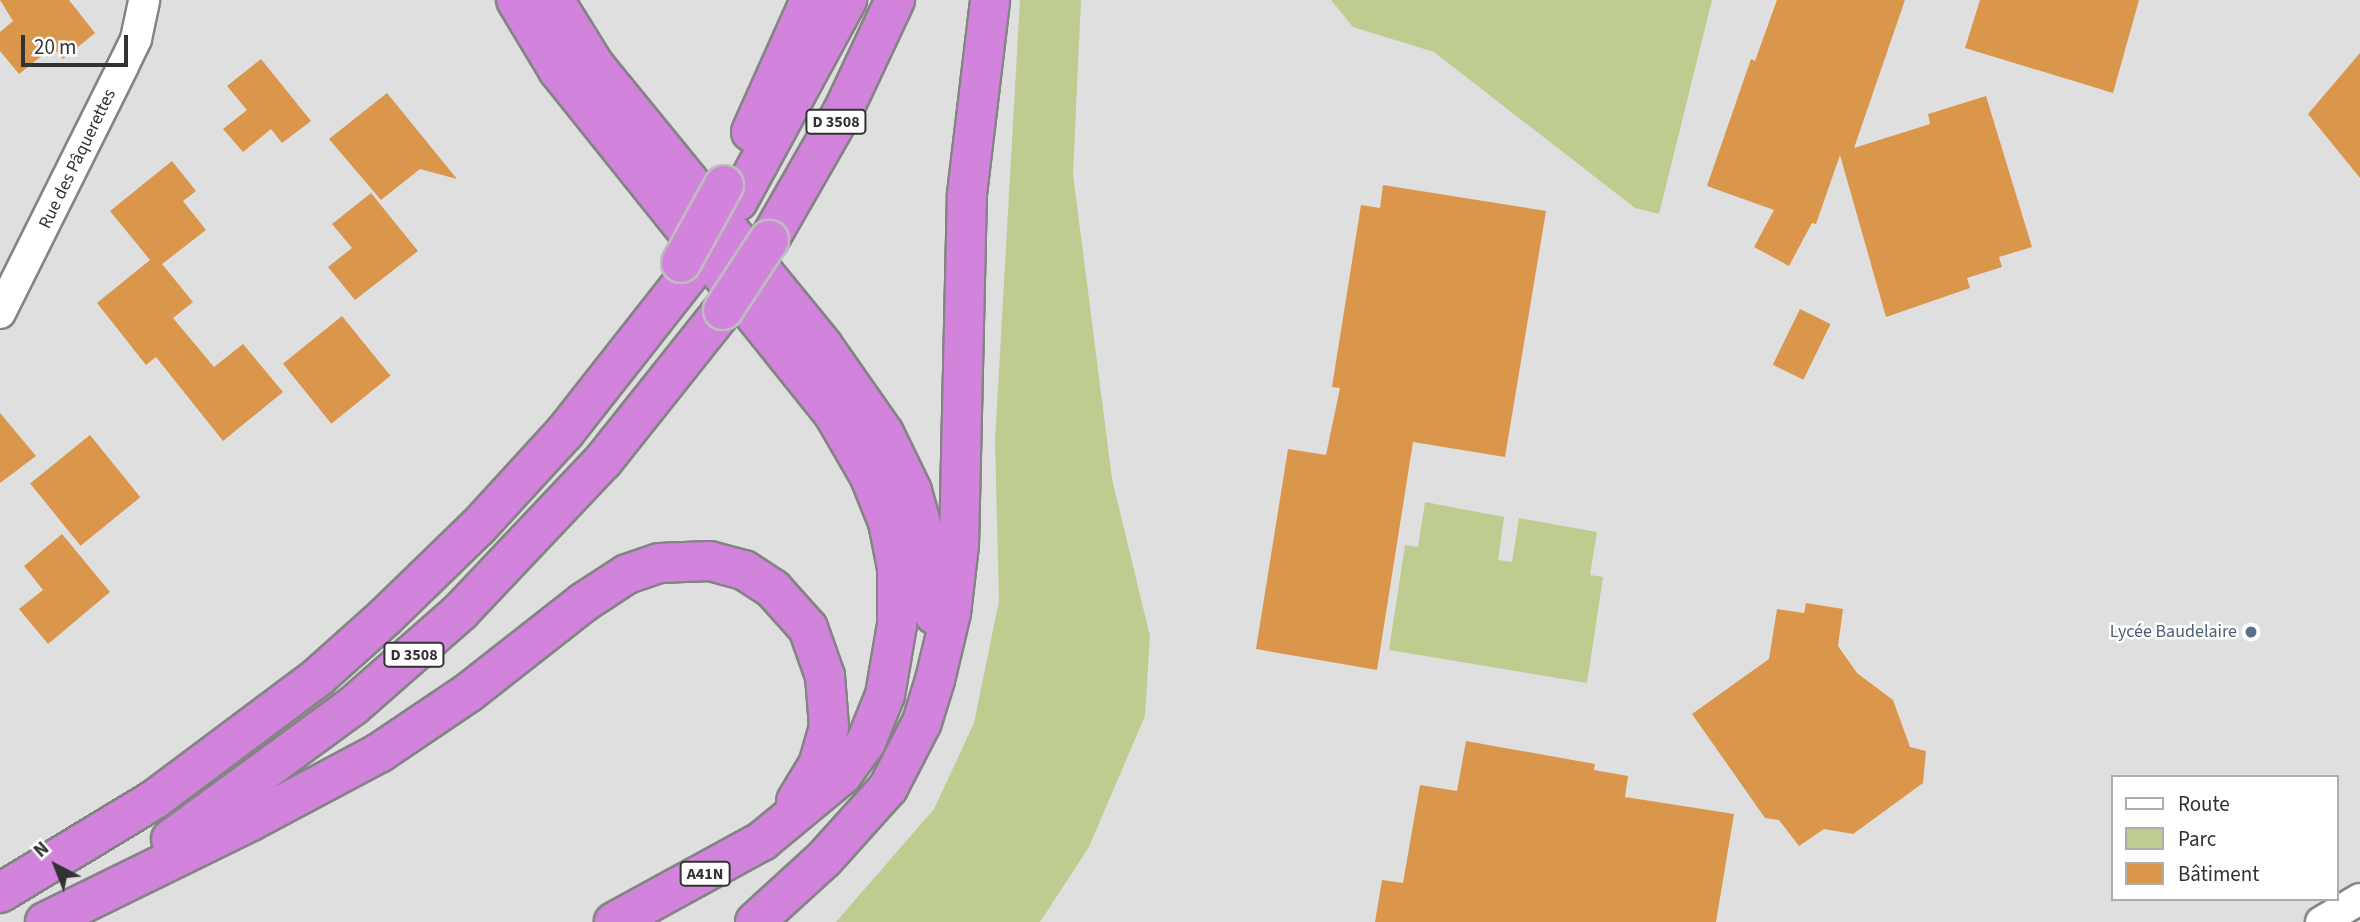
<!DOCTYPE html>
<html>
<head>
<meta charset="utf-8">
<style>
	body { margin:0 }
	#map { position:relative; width:2360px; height:922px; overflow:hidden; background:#dfdfe0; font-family:"Source Sans 3",sans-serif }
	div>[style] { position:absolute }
	.green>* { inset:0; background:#becc8f }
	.building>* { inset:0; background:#da964b; transform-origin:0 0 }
	.roads { filter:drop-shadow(2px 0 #848485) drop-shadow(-2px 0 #848485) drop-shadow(0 2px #848485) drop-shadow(0 -2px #848485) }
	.street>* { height:30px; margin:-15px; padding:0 15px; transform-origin:15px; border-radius:15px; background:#fff }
	.highway>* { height:38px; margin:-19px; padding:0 19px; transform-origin:19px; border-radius:19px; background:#d284dc }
	.bridges { filter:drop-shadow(2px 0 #bdbdbd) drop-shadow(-2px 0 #bdbdbd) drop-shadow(0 2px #bdbdbd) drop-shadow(0 -2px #bdbdbd) }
	.highway-bridge>* { height:38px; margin:-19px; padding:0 19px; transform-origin:19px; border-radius:19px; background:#d284dc }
	.dots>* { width:19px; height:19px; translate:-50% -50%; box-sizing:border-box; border:4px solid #fff; border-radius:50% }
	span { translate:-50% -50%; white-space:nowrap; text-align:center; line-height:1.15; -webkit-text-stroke:5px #fff; paint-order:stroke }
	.shield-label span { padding:2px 5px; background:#fff; border:2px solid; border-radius:5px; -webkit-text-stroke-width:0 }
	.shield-label { font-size:16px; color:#323232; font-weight:700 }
	.street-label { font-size:18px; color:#323232 }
	.service-label { font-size:18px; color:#4e5e75 }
	.right { translate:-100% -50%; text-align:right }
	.legend { position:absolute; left:2111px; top:775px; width:228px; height:126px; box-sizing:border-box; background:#fff; border:2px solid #adadad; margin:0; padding:9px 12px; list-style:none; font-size:21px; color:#323232 }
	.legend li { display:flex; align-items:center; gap:14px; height:35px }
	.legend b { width:35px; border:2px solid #adadad }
	.north { position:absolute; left:21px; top:831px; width:70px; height:70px; -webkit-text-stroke:5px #fff; paint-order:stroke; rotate:318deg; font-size:19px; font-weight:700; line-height:28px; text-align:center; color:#323232 }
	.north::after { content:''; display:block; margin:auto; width:24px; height:32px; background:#323232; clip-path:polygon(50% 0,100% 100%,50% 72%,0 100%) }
	.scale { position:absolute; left:21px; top:35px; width:107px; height:32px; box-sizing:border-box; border:4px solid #323232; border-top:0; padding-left:9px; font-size:21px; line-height:24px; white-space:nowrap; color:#323232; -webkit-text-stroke:5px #fff; paint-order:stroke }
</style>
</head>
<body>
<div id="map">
	<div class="green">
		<div style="clip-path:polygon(1020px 0,1081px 0,1073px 174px,1112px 479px,1150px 636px,1145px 716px,1089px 847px,1040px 922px,836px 922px,934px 809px,974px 723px,999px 601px,995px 441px)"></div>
		<div style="clip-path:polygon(1331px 0,1712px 0,1659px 214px,1635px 208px,1434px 52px,1353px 27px)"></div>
		<div style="clip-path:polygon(1425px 502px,1504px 517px,1498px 560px,1512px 562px,1519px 518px,1597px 532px,1590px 575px,1603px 577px,1587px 683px,1389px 650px,1405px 545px,1418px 547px)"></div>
	</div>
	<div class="building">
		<div style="clip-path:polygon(0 0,69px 0,95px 33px,63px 59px,53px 47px,19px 74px,0 51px,0 32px,13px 21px)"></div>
		<div style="clip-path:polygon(1777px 0,1905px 0,1854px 148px,1930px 124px,1928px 114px,1986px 96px,2032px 247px,1999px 257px,2002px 267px,1967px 278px,1970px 288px,1886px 317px,1840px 155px,1816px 224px,1812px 223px,1789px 266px,1754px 247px,1774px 210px,1707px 186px,1751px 59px,1755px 61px)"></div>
		<div style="clip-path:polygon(1980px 0,2139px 0,2113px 93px,1965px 48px)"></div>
		<div style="clip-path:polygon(2360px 53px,2360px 178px,2308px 114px)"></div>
		<div style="clip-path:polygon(261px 59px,311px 121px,282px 143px,271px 129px,243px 152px,223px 129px,247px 110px,227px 86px)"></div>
		<div style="clip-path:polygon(387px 93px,457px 179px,420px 169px,381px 200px,329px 139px)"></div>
		<div style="clip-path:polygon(172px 161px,196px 191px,183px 201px,206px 230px,162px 264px,193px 302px,173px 318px,214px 367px,243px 344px,283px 392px,223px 441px,156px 357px,146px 365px,97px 303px,150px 260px,110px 211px)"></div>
		<div style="clip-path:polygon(1383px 185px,1546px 211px,1505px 457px,1413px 442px,1377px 670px,1256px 649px,1288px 449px,1326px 455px,1340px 388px,1332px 387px,1361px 205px,1380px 208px)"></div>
		<div style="clip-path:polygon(371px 193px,418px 251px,355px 300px,328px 267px,352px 248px,332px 224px)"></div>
		<div style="left:1800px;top:309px;width:34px;height:62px;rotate:26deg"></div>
		<div style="left:342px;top:316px;width:77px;height:76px;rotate:51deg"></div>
		<div style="clip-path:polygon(0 413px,36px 456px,0 483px)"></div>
		<div style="left:90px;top:435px;width:80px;height:77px;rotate:51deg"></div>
		<div style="clip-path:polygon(62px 534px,110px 592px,48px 644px,19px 609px,43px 590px,24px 566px)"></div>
		<div style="clip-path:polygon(1806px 603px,1843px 609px,1838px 646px,1857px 673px,1893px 700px,1910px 747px,1926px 751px,1923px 783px,1853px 834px,1824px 829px,1799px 846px,1779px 820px,1765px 818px,1692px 714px,1769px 659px,1777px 609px,1804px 613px)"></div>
		<div style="clip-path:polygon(1466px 741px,1595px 764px,1594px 770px,1628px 776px,1625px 797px,1734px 814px,1716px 922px,1375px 922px,1382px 880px,1403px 883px,1420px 785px,1457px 791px)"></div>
	</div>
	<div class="roads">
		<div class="street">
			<div style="left:0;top:313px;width:276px;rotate:-63.5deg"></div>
			<div style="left:123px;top:66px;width:30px;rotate:-64deg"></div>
			<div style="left:136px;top:39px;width:40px;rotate:-78deg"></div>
			<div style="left:2321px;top:922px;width:45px;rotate:-30.5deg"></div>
		</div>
		<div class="highway">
			<div style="left:516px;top:0;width:82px;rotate:59deg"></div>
			<div style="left:558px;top:70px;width:440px;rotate:51.3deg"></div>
			<div style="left:833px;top:413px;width:72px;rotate:59.9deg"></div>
			<div style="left:869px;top:475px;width:51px;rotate:68deg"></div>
			<div style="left:888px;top:522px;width:47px;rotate:78.9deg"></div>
			<div style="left:897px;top:568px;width:57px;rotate:90deg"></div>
			<div style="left:897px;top:625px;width:71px;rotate:99.7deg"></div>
			<div style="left:885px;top:695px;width:51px;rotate:112deg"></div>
			<div style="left:866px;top:742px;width:41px;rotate:126deg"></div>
			<div style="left:842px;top:775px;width:104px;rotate:140.5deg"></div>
			<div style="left:762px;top:841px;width:169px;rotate:151.3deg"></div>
			<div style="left:554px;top:0;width:78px;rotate:58.2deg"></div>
			<div style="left:595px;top:66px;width:361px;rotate:50.8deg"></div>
			<div style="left:823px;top:346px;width:106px;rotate:55deg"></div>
			<div style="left:884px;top:433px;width:64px;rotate:64.2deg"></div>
			<div style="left:912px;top:491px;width:46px;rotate:74.7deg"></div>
			<div style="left:924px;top:535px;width:80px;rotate:82.8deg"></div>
			<div style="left:751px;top:132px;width:145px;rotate:-65.9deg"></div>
			<div style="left:738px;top:201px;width:229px;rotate:-61.5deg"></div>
			<div style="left:769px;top:240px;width:149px;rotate:-60.2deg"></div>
			<div style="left:843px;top:111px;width:123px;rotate:-64.9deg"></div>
			<div style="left:171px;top:839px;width:225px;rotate:-36.2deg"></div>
			<div style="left:353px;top:706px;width:144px;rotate:-41.3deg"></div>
			<div style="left:461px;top:611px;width:207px;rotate:-46.6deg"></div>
			<div style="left:603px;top:461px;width:193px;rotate:-51.5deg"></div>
			<div style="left:0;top:893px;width:181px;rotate:-31.2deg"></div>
			<div style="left:155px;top:799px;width:204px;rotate:-36.8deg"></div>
			<div style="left:318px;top:677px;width:90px;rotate:-41.8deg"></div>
			<div style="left:385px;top:617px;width:129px;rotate:-44.1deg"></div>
			<div style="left:478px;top:527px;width:129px;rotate:-47.5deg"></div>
			<div style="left:565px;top:432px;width:202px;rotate:-51.8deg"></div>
			<div style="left:45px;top:922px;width:229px;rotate:-26.1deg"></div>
			<div style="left:251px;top:821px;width:145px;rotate:-28deg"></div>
			<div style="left:379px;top:753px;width:107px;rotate:-34deg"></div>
			<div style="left:468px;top:693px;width:147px;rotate:-38.1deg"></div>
			<div style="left:584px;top:602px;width:51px;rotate:-33.1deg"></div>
			<div style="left:627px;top:574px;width:34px;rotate:-19deg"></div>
			<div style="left:659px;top:563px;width:51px;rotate:-2.2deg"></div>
			<div style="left:710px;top:561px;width:35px;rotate:15deg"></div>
			<div style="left:744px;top:570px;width:35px;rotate:33deg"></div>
			<div style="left:773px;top:589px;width:52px;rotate:48.1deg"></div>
			<div style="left:808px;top:628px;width:51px;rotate:70.5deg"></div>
			<div style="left:825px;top:676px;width:51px;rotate:85.5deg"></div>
			<div style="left:829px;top:727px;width:40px;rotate:106deg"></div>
			<div style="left:818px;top:765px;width:42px;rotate:121.4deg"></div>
			<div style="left:755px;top:922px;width:93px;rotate:-42.4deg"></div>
			<div style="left:824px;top:859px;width:96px;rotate:-48deg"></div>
			<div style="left:888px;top:788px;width:74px;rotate:-62.7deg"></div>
			<div style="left:922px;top:722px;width:44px;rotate:-72.8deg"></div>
			<div style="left:935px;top:680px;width:69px;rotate:-76.6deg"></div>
			<div style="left:951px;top:613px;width:68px;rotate:-83.3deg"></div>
			<div style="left:959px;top:545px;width:351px;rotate:-88.7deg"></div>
			<div style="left:967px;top:194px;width:195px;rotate:-83.2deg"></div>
		</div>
	</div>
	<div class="bridges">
		<div class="highway-bridge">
			<div style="left:681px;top:263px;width:89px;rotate:-61.1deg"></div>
			<div style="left:723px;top:310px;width:84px;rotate:-56.7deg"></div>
		</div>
	</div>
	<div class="dots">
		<div style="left:2251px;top:632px;background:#5c6f8a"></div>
	</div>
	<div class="shield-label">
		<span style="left:836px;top:122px">D 3508</span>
		<span style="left:414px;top:655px">D 3508</span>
		<span style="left:705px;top:874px">A41N</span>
	</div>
	<div class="street-label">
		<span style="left:78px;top:159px;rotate:-64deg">Rue des Pâquerettes</span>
	</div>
	<div class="service-label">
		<span class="right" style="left:2237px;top:632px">Lycée Baudelaire</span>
	</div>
	<ul class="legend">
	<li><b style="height:9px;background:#fff"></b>Route</li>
	<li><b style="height:19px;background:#becc8f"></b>Parc</li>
	<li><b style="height:19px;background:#da964b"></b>Bâtiment</li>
	</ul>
	<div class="north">N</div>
	<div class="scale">20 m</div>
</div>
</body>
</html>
